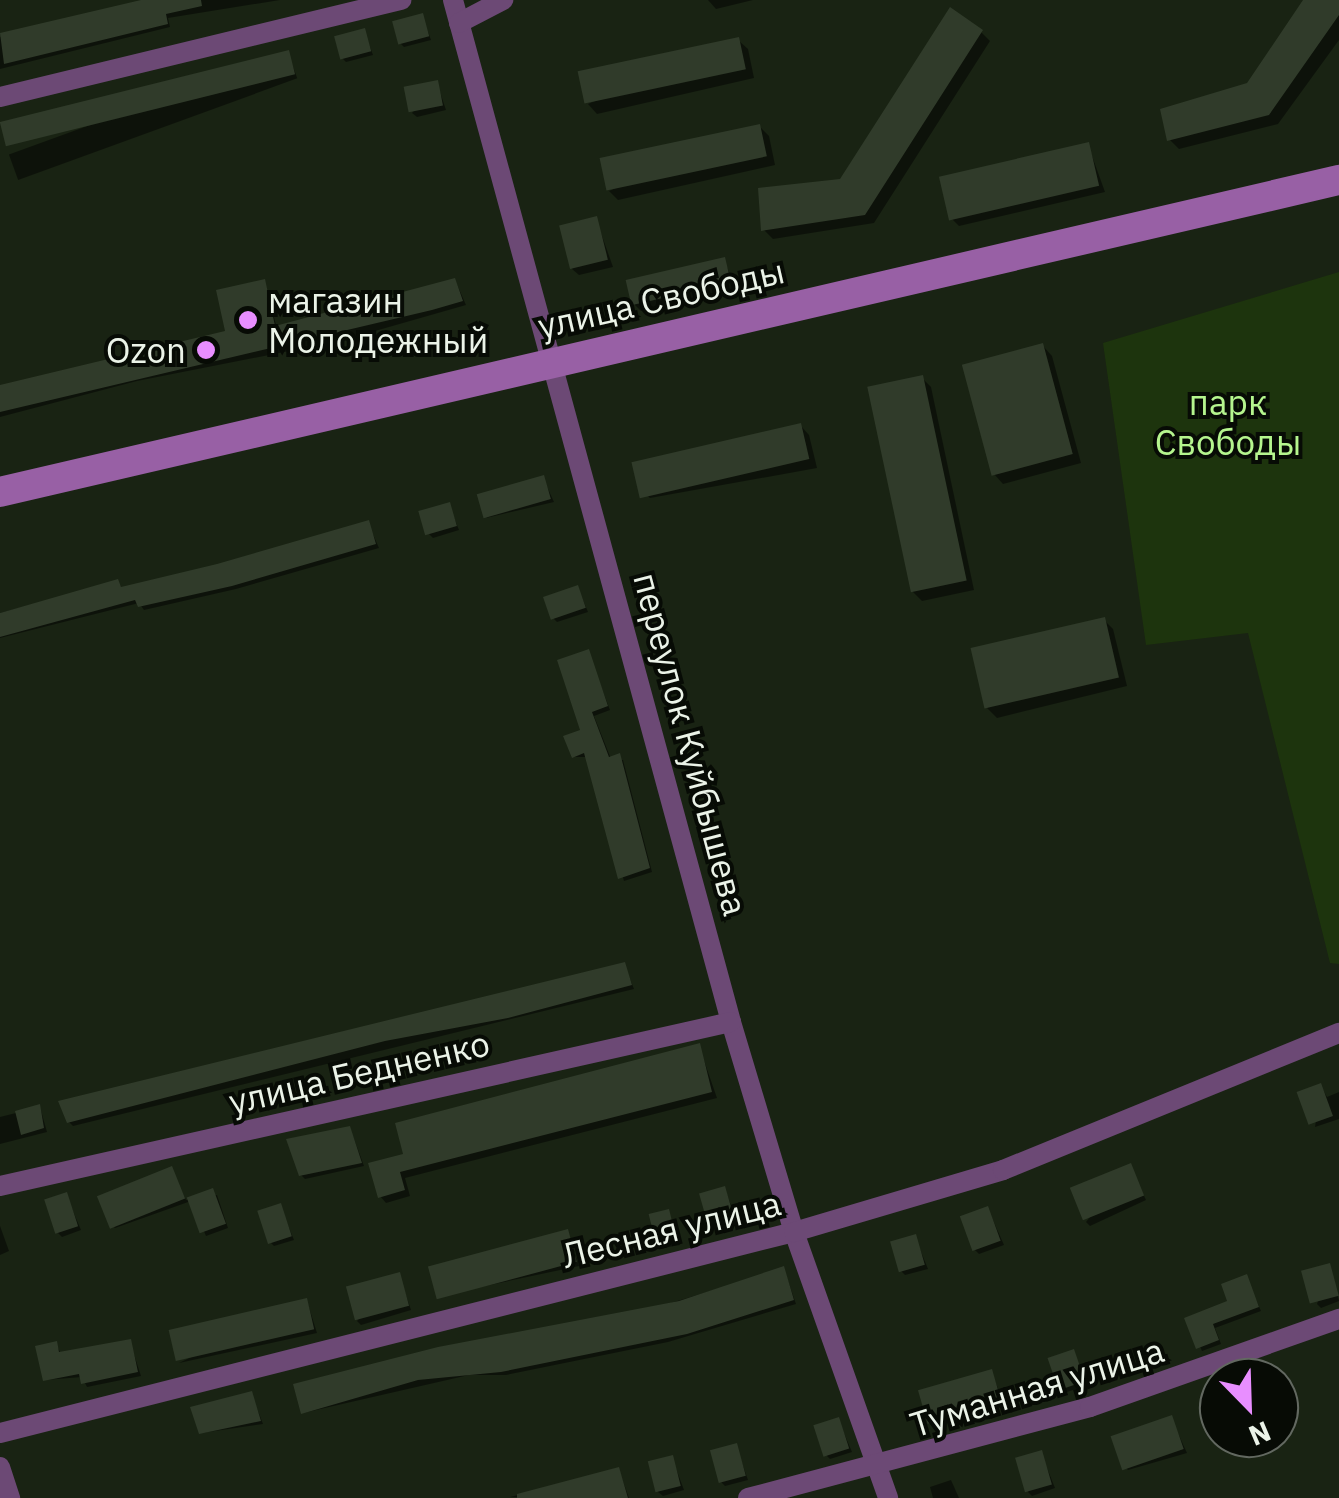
<!DOCTYPE html>
<html>
<head>
<meta charset="utf-8">
<style>
	body { margin:0 }
	#map { position:relative; width:1339px; height:1498px; overflow:hidden; background:#192313; font-family:"IBM Plex Sans",sans-serif }
	div>[style] { position:absolute }
	.green>* { inset:0; background:#1d340d }
	.shadow>* { inset:0; background:#0007; transform-origin:0 0 }
	.building>* { inset:0; background:#303b2a; transform-origin:0 0 }
	.street>* { height:20px; margin:-10px; padding:0 10px; transform-origin:10px; border-radius:10px; background:#6c4975 }
	.secondary>* { height:30px; margin:-15px; padding:0 15px; transform-origin:15px; border-radius:15px; background:#9860a5 }
	.dots>* { width:28px; height:28px; translate:-50% -50%; box-sizing:border-box; border:5px solid #070b05; border-radius:50% }
	span { translate:-50% -50%; white-space:nowrap; text-align:center; line-height:1.15; -webkit-text-stroke:8px #070b05; paint-order:stroke }
	.street-label { font-size:35px; color:#ebf3e8 }
	.poi-label { font-size:35px; color:#ebf3e8 }
	.left { translate:0 -50%; text-align:left }
	.right { translate:-100% -50%; text-align:right }
	.park-label { font-size:35px; color:#b5f58e }
	.north { position:absolute; left:1199px; top:1358px; width:100px; height:100px; box-sizing:border-box; background:#070b05; border:2px solid #626860; border-radius:50%; rotate:157deg; font-size:28px; font-weight:700; line-height:40px; text-align:center; color:#ebf3e8 }
	.north::after { content:''; display:block; margin:auto; width:35px; height:45px; background:#e88eff; clip-path:polygon(50% 0,100% 100%,50% 72%,0 100%) }
</style>
</head>
<body>
<div id="map">
	<div class="green">
		<div style="clip-path:polygon(1339px 272px,1339px 964px,1330px 963px,1248px 633px,1146px 645px,1103px 343px)"></div>
	</div>
	<div class="shadow">
		<div style="clip-path:polygon(151px 0,280px 0,168px 18px,170px 27px,0 69px,0 37px)"></div>
		<div style="clip-path:polygon(708px 0,753px 0,716px 9px)"></div>
		<div style="clip-path:polygon(1306px 0,1339px 0,1339px 40px,1278px 124px,1179px 149px,1170px 140px,1249px 86px)"></div>
		<div style="clip-path:polygon(422px 16px,431px 40px,404px 47px,400px 43px)"></div>
		<div style="clip-path:polygon(364px 31px,373px 55px,346px 62px,342px 58px)"></div>
		<div style="clip-path:polygon(981px 32px,990px 41px,874px 223px,773px 239px,764px 230px,841px 181px)"></div>
		<div style="clip-path:polygon(738px 40px,748px 49px,754px 78px,597px 114px,588px 104px)"></div>
		<div style="left:288px;top:53px;width:27px;height:297px;rotate:70deg"></div>
		<div style="clip-path:polygon(437px 83px,446px 110px,417px 117px,412px 113px)"></div>
		<div style="clip-path:polygon(759px 126px,769px 136px,775px 165px,618px 200px,609px 191px)"></div>
		<div style="clip-path:polygon(1088px 145px,1105px 192px,959px 226px,952px 219px)"></div>
		<div style="clip-path:polygon(596px 219px,613px 267px,579px 275px,572px 269px)"></div>
		<div style="clip-path:polygon(724px 260px,736px 289px,641px 311px,634px 304px)"></div>
		<div style="clip-path:polygon(455px 280px,466px 305px,340px 341px,137px 381px,0 417px,0 390px,228px 332px,264px 282px,277px 328px)"></div>
		<div style="clip-path:polygon(1043px 346px,1052px 356px,1081px 463px,1003px 484px,994px 474px)"></div>
		<div style="clip-path:polygon(922px 378px,931px 387px,974px 590px,922px 601px,912px 591px)"></div>
		<div style="clip-path:polygon(800px 425px,809px 435px,817px 468px,650px 498px,640px 489px)"></div>
		<div style="clip-path:polygon(543px 478px,554px 502px,486px 518px)"></div>
		<div style="clip-path:polygon(449px 505px,459px 530px,433px 538px,429px 534px)"></div>
		<div style="clip-path:polygon(368px 523px,379px 548px,236px 589px,144px 610px,139px 603px,0 638px,0 613px,118px 582px,122px 589px,218px 567px)"></div>
		<div style="clip-path:polygon(578px 588px,588px 612px,557px 622px,553px 618px)"></div>
		<div style="clip-path:polygon(1104px 620px,1113px 629px,1127px 686px,997px 718px,987px 708px)"></div>
		<div style="clip-path:polygon(588px 652px,610px 710px,594px 716px,611px 759px,623px 760px,652px 872px,624px 881px,588px 757px,574px 757px,583px 731px)"></div>
		<div style="clip-path:polygon(624px 964px,634px 989px,73px 1126px,69px 1122px)"></div>
		<div style="clip-path:polygon(699px 1046px,717px 1098px,405px 1178px,410px 1196px,386px 1203px,380px 1196px,406px 1155px)"></div>
		<div style="clip-path:polygon(1321px 1086px,1327px 1097px,1339px 1092px,1339px 1119px,1315px 1127px)"></div>
		<div style="clip-path:polygon(40px 1107px,47px 1132px,0 1144px,0 1117px)"></div>
		<div style="clip-path:polygon(350px 1128px,364px 1166px,305px 1179px,301px 1175px)"></div>
		<div style="clip-path:polygon(1130px 1166px,1146px 1200px,1090px 1226px,1086px 1222px)"></div>
		<div style="clip-path:polygon(171px 1169px,186px 1200px,217px 1195px,228px 1228px,206px 1236px,191px 1201px,115px 1228px,111px 1224px)"></div>
		<div style="clip-path:polygon(725px 1189px,737px 1222px,714px 1228px,710px 1224px)"></div>
		<div style="clip-path:polygon(66px 1195px,81px 1230px,62px 1237px,58px 1233px)"></div>
		<div style="clip-path:polygon(280px 1206px,294px 1240px,274px 1246px,270px 1242px)"></div>
		<div style="clip-path:polygon(988px 1209px,1004px 1245px,979px 1254px,975px 1250px)"></div>
		<div style="clip-path:polygon(669px 1212px,680px 1245px,663px 1248px,659px 1244px)"></div>
		<div style="clip-path:polygon(0 1226px,9px 1251px,0 1255px)"></div>
		<div style="clip-path:polygon(568px 1232px,579px 1266px,438px 1296px)"></div>
		<div style="clip-path:polygon(915px 1237px,928px 1269px,905px 1275px,901px 1271px)"></div>
		<div style="clip-path:polygon(1330px 1266px,1339px 1301px,1321px 1308px,1317px 1304px)"></div>
		<div style="clip-path:polygon(784px 1269px,796px 1304px,668px 1342px,506px 1375px,469px 1375px,303px 1413px)"></div>
		<div style="clip-path:polygon(399px 1275px,411px 1310px,361px 1325px,357px 1321px)"></div>
		<div style="clip-path:polygon(1246px 1277px,1261px 1311px,1215px 1328px,1221px 1344px,1202px 1351px,1187px 1319px,1230px 1302px)"></div>
		<div style="clip-path:polygon(307px 1301px,317px 1333px,179px 1363px)"></div>
		<div style="clip-path:polygon(130px 1342px,141px 1376px,87px 1387px,82px 1377px,45px 1380px,56px 1344px,61px 1354px)"></div>
		<div style="clip-path:polygon(1073px 1351px,1088px 1385px,1064px 1393px,1060px 1389px)"></div>
		<div style="clip-path:polygon(991px 1371px,1005px 1406px,931px 1423px)"></div>
		<div style="clip-path:polygon(251px 1393px,263px 1424px,201px 1433px)"></div>
		<div style="clip-path:polygon(1171px 1418px,1187px 1453px,1128px 1470px,1124px 1466px)"></div>
		<div style="clip-path:polygon(838px 1419px,852px 1452px,830px 1459px,826px 1455px)"></div>
		<div style="clip-path:polygon(736px 1446px,748px 1480px,725px 1486px,721px 1482px)"></div>
		<div style="clip-path:polygon(1041px 1453px,1055px 1488px,1032px 1496px,1028px 1492px)"></div>
		<div style="clip-path:polygon(672px 1458px,684px 1490px,663px 1496px,658px 1492px)"></div>
		<div style="clip-path:polygon(619px 1470px,629px 1498px,510px 1497px)"></div>
		<div style="clip-path:polygon(951px 1480px,959px 1498px,933px 1498px,930px 1487px)"></div>
	</div>
	<div class="building">
		<div style="clip-path:polygon(141px 0,201px 0,202px 6px,166px 14px,168px 24px,4px 64px,0 33px)"></div>
		<div style="clip-path:polygon(1303px 0,1339px 0,1339px 15px,1269px 115px,1167px 141px,1160px 109px,1247px 83px)"></div>
		<div style="clip-path:polygon(950px 7px,983px 30px,865px 215px,761px 231px,758px 188px,840px 179px)"></div>
		<div style="left:423px;top:13px;width:24px;height:32px;rotate:75deg"></div>
		<div style="left:365px;top:28px;width:24px;height:32px;rotate:75deg"></div>
		<div style="left:739px;top:37px;width:33px;height:165px;rotate:78deg"></div>
		<div style="left:289px;top:50px;width:25px;height:298px;rotate:76deg"></div>
		<div style="left:438px;top:80px;width:26px;height:35px;rotate:79deg"></div>
		<div style="left:760px;top:124px;width:33px;height:164px;rotate:78deg"></div>
		<div style="left:1089px;top:142px;width:45px;height:154px;rotate:77deg"></div>
		<div style="left:597px;top:216px;width:45px;height:39px;rotate:76deg"></div>
		<div style="left:725px;top:257px;width:26px;height:102px;rotate:77deg"></div>
		<div style="clip-path:polygon(455px 278px,463px 301px,432px 310px,0 412px,0 385px,225px 331px,216px 290px,265px 279px,275px 326px)"></div>
		<div style="left:1043px;top:343px;width:115px;height:84px;rotate:75deg"></div>
		<div style="left:923px;top:375px;width:210px;height:57px;rotate:78deg"></div>
		<div style="left:801px;top:423px;width:37px;height:174px;rotate:77deg"></div>
		<div style="left:544px;top:475px;width:25px;height:70px;rotate:74deg"></div>
		<div style="left:450px;top:502px;width:25px;height:33px;rotate:74deg"></div>
		<div style="clip-path:polygon(369px 520px,376px 544px,232px 586px,138px 607px,135px 600px,0 637px,0 613px,14px 609px,118px 579px,121px 587px,217px 564px)"></div>
		<div style="left:578px;top:585px;width:24px;height:37px;rotate:71deg"></div>
		<div style="left:1105px;top:617px;width:62px;height:138px;rotate:77deg"></div>
		<div style="clip-path:polygon(589px 649px,608px 706px,592px 712px,609px 757px,620px 753px,650px 868px,618px 879px,584px 753px,572px 758px,563px 736px,580px 730px,557px 660px)"></div>
		<div style="clip-path:polygon(625px 962px,632px 985px,508px 1018px,385px 1041px,67px 1123px,58px 1101px)"></div>
		<div style="clip-path:polygon(700px 1043px,712px 1092px,400px 1172px,405px 1190px,378px 1198px,368px 1163px,403px 1154px,395px 1123px)"></div>
		<div style="left:1321px;top:1083px;width:35px;height:26px;rotate:70deg"></div>
		<div style="clip-path:polygon(40px 1104px,44px 1128px,21px 1135px,15px 1111px)"></div>
		<div style="clip-path:polygon(350px 1126px,362px 1163px,299px 1176px,286px 1139px)"></div>
		<div style="left:1131px;top:1163px;width:35px;height:66px;rotate:68deg"></div>
		<div style="left:172px;top:1166px;width:35px;height:81px;rotate:68deg"></div>
		<div style="left:725px;top:1186px;width:33px;height:27px;rotate:74deg"></div>
		<div style="left:213px;top:1188px;width:38px;height:28px;rotate:70deg"></div>
		<div style="left:67px;top:1192px;width:36px;height:24px;rotate:72deg"></div>
		<div style="left:281px;top:1203px;width:35px;height:25px;rotate:72deg"></div>
		<div style="left:988px;top:1206px;width:37px;height:30px;rotate:70deg"></div>
		<div style="left:669px;top:1209px;width:33px;height:21px;rotate:76deg"></div>
		<div style="left:568px;top:1229px;width:34px;height:145px;rotate:75deg"></div>
		<div style="left:916px;top:1234px;width:32px;height:27px;rotate:74deg"></div>
		<div style="left:1330px;top:1263px;width:34px;height:30px;rotate:75deg"></div>
		<div style="clip-path:polygon(784px 1266px,794px 1300px,687px 1334px,501px 1372px,418px 1380px,301px 1414px,293px 1384px,438px 1347px,679px 1301px)"></div>
		<div style="left:400px;top:1272px;width:35px;height:56px;rotate:75deg"></div>
		<div style="clip-path:polygon(1247px 1274px,1259px 1307px,1213px 1324px,1219px 1340px,1196px 1349px,1184px 1318px,1227px 1301px,1221px 1284px)"></div>
		<div style="left:307px;top:1298px;width:32px;height:142px;rotate:77deg"></div>
		<div style="clip-path:polygon(131px 1339px,138px 1372px,81px 1384px,79px 1374px,43px 1381px,35px 1346px,57px 1341px,59px 1352px)"></div>
		<div style="left:1074px;top:1349px;width:34px;height:28px;rotate:71deg"></div>
		<div style="left:992px;top:1369px;width:35px;height:77px;rotate:74deg"></div>
		<div style="clip-path:polygon(252px 1391px,261px 1421px,199px 1434px,190px 1407px)"></div>
		<div style="left:1172px;top:1415px;width:36px;height:65px;rotate:71deg"></div>
		<div style="left:839px;top:1417px;width:33px;height:27px;rotate:72deg"></div>
		<div style="left:737px;top:1443px;width:34px;height:28px;rotate:75deg"></div>
		<div style="left:1042px;top:1450px;width:36px;height:28px;rotate:74deg"></div>
		<div style="left:673px;top:1455px;width:32px;height:26px;rotate:76deg"></div>
		<div style="clip-path:polygon(619px 1467px,628px 1498px,517px 1498px,517px 1494px)"></div>
	</div>
	<div class="street">
		<div style="left:453px;top:0;width:1059px;rotate:74.78deg"></div>
		<div style="left:731px;top:1022px;width:219px;rotate:73.3deg"></div>
		<div style="left:794px;top:1232px;width:282px;rotate:70.5deg"></div>
		<div style="left:459px;top:23px;width:50px;rotate:-27.6deg"></div>
		<div style="left:0;top:97px;width:413px;rotate:-13.6deg"></div>
		<div style="left:0;top:1186px;width:749px;rotate:-12.64deg"></div>
		<div style="left:0;top:1433px;width:819px;rotate:-14.21deg"></div>
		<div style="left:794px;top:1232px;width:218px;rotate:-16.5deg"></div>
		<div style="left:1003px;top:1170px;width:363px;rotate:-22.2deg"></div>
		<div style="left:0;top:1467px;width:33px;rotate:72deg"></div>
		<div style="left:748px;top:1498px;width:354px;rotate:-14.9deg"></div>
		<div style="left:1090px;top:1407px;width:264px;rotate:-19.5deg"></div>
	</div>
	<div class="secondary">
		<div style="left:0;top:492px;width:1375px;rotate:-13.12deg"></div>
	</div>
	<div class="dots">
		<div style="left:248px;top:320px;background:#e88eff"></div>
		<div style="left:206px;top:350px;background:#e88eff"></div>
	</div>
	<div class="street-label">
		<span style="left:661px;top:298px;rotate:-13deg">улица Свободы</span>
		<span style="left:691px;top:744px;rotate:75deg">переулок Куйбышева</span>
		<span style="left:359px;top:1072px;rotate:-13deg">улица Бедненко</span>
		<span style="left:671px;top:1229px;rotate:-14deg">Лесная улица</span>
		<span style="left:1037px;top:1387px;rotate:-17deg">Туманная улица</span>
	</div>
	<div class="poi-label">
		<span class="left" style="left:268px;top:320px">магазин<br>Молодежный</span>
		<span class="right" style="left:186px;top:350px">Ozon</span>
	</div>
	<div class="park-label">
		<span style="left:1228px;top:422px">парк<br>Свободы</span>
	</div>
	<div class="north">N</div>
</div>
</body>
</html>
